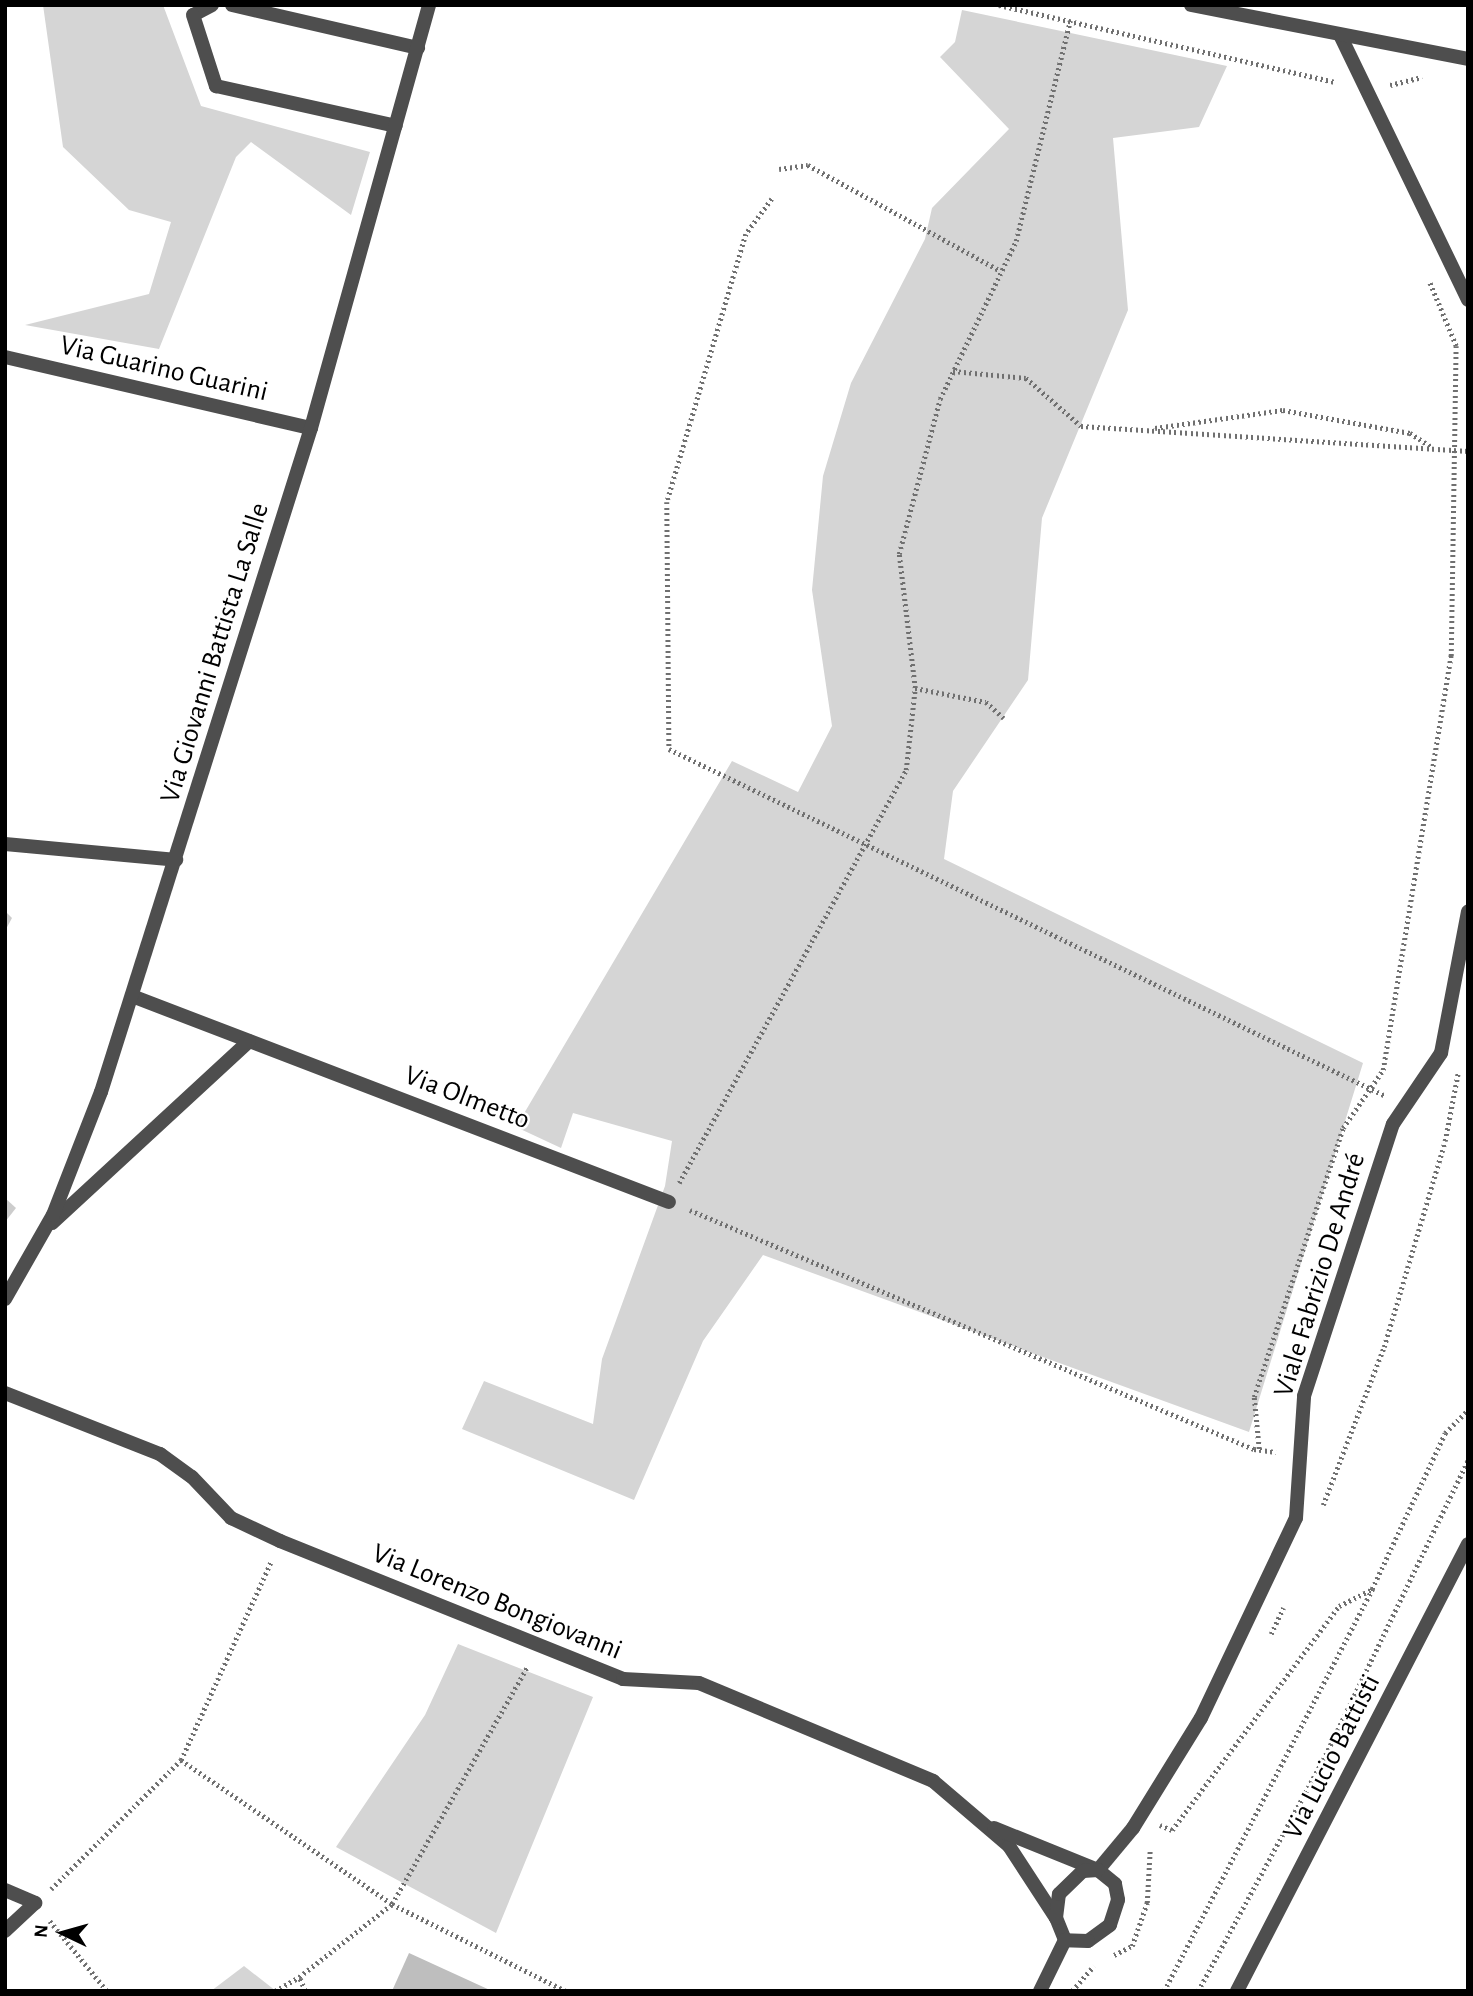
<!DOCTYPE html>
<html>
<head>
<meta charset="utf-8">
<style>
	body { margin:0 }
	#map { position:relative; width:1473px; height:1996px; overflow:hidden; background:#fff; font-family:"Alegreya Sans",sans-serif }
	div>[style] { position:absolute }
	.green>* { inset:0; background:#d5d5d5 }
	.shadow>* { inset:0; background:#0003 }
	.building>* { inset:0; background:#bebebe }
	.path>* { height:4.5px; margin-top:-2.25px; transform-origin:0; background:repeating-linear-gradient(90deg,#707070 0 2px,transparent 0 5.5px) }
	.service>* { height:14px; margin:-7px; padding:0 7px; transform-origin:7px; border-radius:7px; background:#4e4e4e }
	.minor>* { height:14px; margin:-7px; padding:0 7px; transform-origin:7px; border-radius:7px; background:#4e4e4e }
	.tertiary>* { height:14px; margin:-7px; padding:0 7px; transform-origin:7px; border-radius:7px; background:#4e4e4e }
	span { translate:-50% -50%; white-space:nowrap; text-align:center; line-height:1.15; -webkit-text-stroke:5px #fff; paint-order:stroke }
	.street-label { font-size:28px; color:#000 }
	.frame { position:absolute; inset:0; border:7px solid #000; pointer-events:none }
	.north { position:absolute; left:28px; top:1898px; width:70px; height:70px; -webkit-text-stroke:5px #fff; paint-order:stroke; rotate:275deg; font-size:19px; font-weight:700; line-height:28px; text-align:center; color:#000 }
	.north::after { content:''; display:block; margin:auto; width:24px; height:32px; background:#000; clip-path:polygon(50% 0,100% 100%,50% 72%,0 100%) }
</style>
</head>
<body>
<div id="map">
	<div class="green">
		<div style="clip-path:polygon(43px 5px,163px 5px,201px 106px,370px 152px,351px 215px,251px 142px,236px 157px,159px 349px,25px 325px,149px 294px,171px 222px,129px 210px,63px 147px)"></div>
		<div style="clip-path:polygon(962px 10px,1227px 66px,1199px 127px,1113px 138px,1128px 310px,1042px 518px,1028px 680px,953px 791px,944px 859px,1363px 1063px,1249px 1432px,763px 1255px,703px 1341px,634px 1500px,462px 1429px,484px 1381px,593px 1424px,602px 1359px,665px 1186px,672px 1141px,573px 1113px,561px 1148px,516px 1127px,732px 761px,798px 792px,832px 726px,812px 590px,823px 476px,851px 383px,925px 239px,932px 208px,1009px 129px,940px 57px,955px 42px)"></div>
		<div style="clip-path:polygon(458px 1644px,593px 1697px,496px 1933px,336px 1847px,425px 1715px)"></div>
		<div style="clip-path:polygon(244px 1966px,276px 1991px,211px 1991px)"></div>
	</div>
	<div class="shadow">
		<div style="clip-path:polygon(5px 911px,12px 918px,5px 931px)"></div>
		<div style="clip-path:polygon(5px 1198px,16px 1208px,5px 1222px)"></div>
	</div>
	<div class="building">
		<div style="clip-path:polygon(409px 1953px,492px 1991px,392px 1991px)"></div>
	</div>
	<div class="path">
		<div style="left:999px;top:5px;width:346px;rotate:12.9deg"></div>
		<div style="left:1390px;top:85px;width:33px;rotate:-14deg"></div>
		<div style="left:779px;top:169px;width:29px;rotate:-8deg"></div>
		<div style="left:808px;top:165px;width:220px;rotate:28.8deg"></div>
		<div style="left:772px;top:199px;width:44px;rotate:126.6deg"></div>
		<div style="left:746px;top:234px;width:279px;rotate:106.4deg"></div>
		<div style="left:667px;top:502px;width:247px;rotate:89.5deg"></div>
		<div style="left:669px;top:749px;width:797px;rotate:25.83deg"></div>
		<div style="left:953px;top:371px;width:73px;rotate:5.5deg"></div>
		<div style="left:1026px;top:378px;width:73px;rotate:41.1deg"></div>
		<div style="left:1081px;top:426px;width:388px;rotate:3.7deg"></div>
		<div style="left:1155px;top:428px;width:129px;rotate:-8deg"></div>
		<div style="left:1283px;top:410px;width:129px;rotate:10.3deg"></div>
		<div style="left:1410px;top:433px;width:27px;rotate:33deg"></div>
		<div style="left:915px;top:688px;width:72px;rotate:11.2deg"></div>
		<div style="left:986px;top:702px;width:24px;rotate:42deg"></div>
		<div style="left:679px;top:1183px;width:471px;rotate:-61.2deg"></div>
		<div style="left:906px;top:770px;width:82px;rotate:-83.7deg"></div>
		<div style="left:915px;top:688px;width:135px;rotate:-96.8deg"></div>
		<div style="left:899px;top:554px;width:160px;rotate:-75.2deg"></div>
		<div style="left:940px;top:399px;width:175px;rotate:-64.3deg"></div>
		<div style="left:1016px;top:241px;width:227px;rotate:-76.2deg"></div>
		<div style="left:690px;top:1210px;width:613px;rotate:22.97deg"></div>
		<div style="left:1254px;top:1449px;width:22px;rotate:8deg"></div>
		<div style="left:1259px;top:1449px;width:52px;rotate:-95.5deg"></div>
		<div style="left:1254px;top:1397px;width:283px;rotate:-71.7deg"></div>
		<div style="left:1343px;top:1128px;width:70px;rotate:-55.4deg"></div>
		<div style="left:1383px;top:1070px;width:420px;rotate:-80.7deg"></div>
		<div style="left:1451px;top:656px;width:310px;rotate:-89.1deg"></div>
		<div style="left:1456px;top:346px;width:70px;rotate:-112.6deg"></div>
		<div style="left:1323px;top:1505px;width:169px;rotate:-68.9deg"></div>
		<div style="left:1384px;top:1347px;width:215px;rotate:-73.5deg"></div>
		<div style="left:1445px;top:1141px;width:69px;rotate:-79.2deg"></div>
		<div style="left:1271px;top:1634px;width:29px;rotate:-65deg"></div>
		<div style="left:181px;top:1760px;width:255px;rotate:34.3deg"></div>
		<div style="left:392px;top:1904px;width:195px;rotate:26.6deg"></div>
		<div style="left:1160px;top:1825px;width:13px;rotate:23deg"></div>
		<div style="left:1172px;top:1830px;width:279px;rotate:-53.3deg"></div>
		<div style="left:1339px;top:1606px;width:37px;rotate:-27deg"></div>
		<div style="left:51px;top:1889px;width:183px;rotate:-44.8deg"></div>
		<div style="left:181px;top:1760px;width:217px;rotate:-65.6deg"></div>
		<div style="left:50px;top:1921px;width:90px;rotate:50.8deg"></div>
		<div style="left:1114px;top:1955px;width:20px;rotate:-27deg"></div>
		<div style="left:1132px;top:1946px;width:46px;rotate:-70.8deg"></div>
		<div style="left:1147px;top:1903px;width:54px;rotate:-86.8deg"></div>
		<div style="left:275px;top:1991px;width:28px;rotate:-30deg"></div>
		<div style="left:305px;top:1991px;width:15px;rotate:-113deg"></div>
		<div style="left:299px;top:1977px;width:118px;rotate:-38.1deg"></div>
		<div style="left:392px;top:1904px;width:274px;rotate:-60.3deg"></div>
		<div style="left:1072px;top:1991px;width:33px;rotate:-49deg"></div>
		<div style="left:1164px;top:1991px;width:453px;rotate:-62.6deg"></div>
		<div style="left:1372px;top:1589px;width:172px;rotate:-64.9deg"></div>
		<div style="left:1445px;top:1433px;width:33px;rotate:-45deg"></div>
		<div style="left:1198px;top:1991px;width:263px;rotate:-61.6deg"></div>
		<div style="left:1323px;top:1760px;width:333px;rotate:-64.2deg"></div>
	</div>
	<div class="service">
		<div style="left:212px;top:5px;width:21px;rotate:152deg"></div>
		<div style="left:193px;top:15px;width:75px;rotate:72.1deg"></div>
		<div style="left:216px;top:86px;width:184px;rotate:12.5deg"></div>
		<div style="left:232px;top:5px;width:191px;rotate:13deg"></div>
	</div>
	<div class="minor">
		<div style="left:1341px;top:37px;width:292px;rotate:64.2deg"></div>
		<div style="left:5px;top:357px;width:314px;rotate:13.1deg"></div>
		<div style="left:5px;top:844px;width:172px;rotate:5.3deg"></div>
		<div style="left:132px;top:996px;width:575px;rotate:20.99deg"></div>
		<div style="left:52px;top:1223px;width:268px;rotate:-42.7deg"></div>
		<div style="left:5px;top:1299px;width:97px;rotate:-60.3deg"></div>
		<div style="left:53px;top:1215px;width:132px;rotate:-68.7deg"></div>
		<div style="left:101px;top:1092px;width:696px;rotate:-72.45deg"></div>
		<div style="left:311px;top:428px;width:439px;rotate:-74.4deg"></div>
		<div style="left:5px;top:1393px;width:167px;rotate:21.5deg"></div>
		<div style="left:160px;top:1454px;width:39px;rotate:36deg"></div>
		<div style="left:192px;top:1477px;width:57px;rotate:46.4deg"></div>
		<div style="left:231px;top:1518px;width:54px;rotate:25.1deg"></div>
		<div style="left:280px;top:1541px;width:370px;rotate:21.9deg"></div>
		<div style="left:623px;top:1679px;width:76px;rotate:3deg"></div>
		<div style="left:699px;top:1683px;width:254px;rotate:22.7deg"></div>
		<div style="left:933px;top:1781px;width:100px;rotate:40.5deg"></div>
		<div style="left:1009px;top:1846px;width:86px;rotate:56.9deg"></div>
		<div style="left:994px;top:1828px;width:112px;rotate:22deg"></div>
		<div style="left:1098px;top:1870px;width:55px;rotate:-50.2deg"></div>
		<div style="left:1133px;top:1828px;width:129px;rotate:-58.3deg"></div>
		<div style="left:1201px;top:1718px;width:221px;rotate:-64.6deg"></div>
		<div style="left:1296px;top:1518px;width:122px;rotate:-86.2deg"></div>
		<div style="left:1304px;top:1396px;width:286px;rotate:-71.9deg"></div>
		<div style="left:1393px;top:1124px;width:86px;rotate:-55.9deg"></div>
		<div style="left:1441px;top:1053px;width:144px;rotate:-79.2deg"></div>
		<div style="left:1098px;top:1870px;width:22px;rotate:39deg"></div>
		<div style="left:1115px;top:1884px;width:16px;rotate:79deg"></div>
		<div style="left:1118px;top:1900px;width:26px;rotate:108deg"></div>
		<div style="left:1110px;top:1925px;width:27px;rotate:144deg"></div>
		<div style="left:1088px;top:1941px;width:23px;rotate:-178deg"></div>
		<div style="left:1065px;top:1940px;width:24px;rotate:-112deg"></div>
		<div style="left:1056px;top:1918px;width:24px;rotate:-83deg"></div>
		<div style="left:1059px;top:1894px;width:33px;rotate:-44deg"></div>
		<div style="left:1083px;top:1871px;width:15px;rotate:-4deg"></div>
		<div style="left:5px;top:1890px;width:33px;rotate:23deg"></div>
		<div style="left:35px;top:1903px;width:41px;rotate:137deg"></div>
		<div style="left:1040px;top:1991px;width:57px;rotate:-63.9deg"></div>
	</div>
	<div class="tertiary">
		<div style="left:1191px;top:5px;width:282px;rotate:11deg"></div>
		<div style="left:1237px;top:1991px;width:503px;rotate:-62.67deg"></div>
	</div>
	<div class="street-label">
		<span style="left:164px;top:369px;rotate:13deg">Via Guarino Guarini</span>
		<span style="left:215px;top:653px;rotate:-73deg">Via Giovanni Battista La Salle</span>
		<span style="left:467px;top:1098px;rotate:21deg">Via Olmetto</span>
		<span style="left:1320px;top:1275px;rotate:-73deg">Viale Fabrizio De André</span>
		<span style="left:497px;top:1602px;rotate:22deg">Via Lorenzo Bongiovanni</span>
		<span style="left:1332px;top:1757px;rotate:-63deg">Via Lucio Battisti</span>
	</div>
	<div class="frame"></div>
	<div class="north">N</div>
</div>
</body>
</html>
